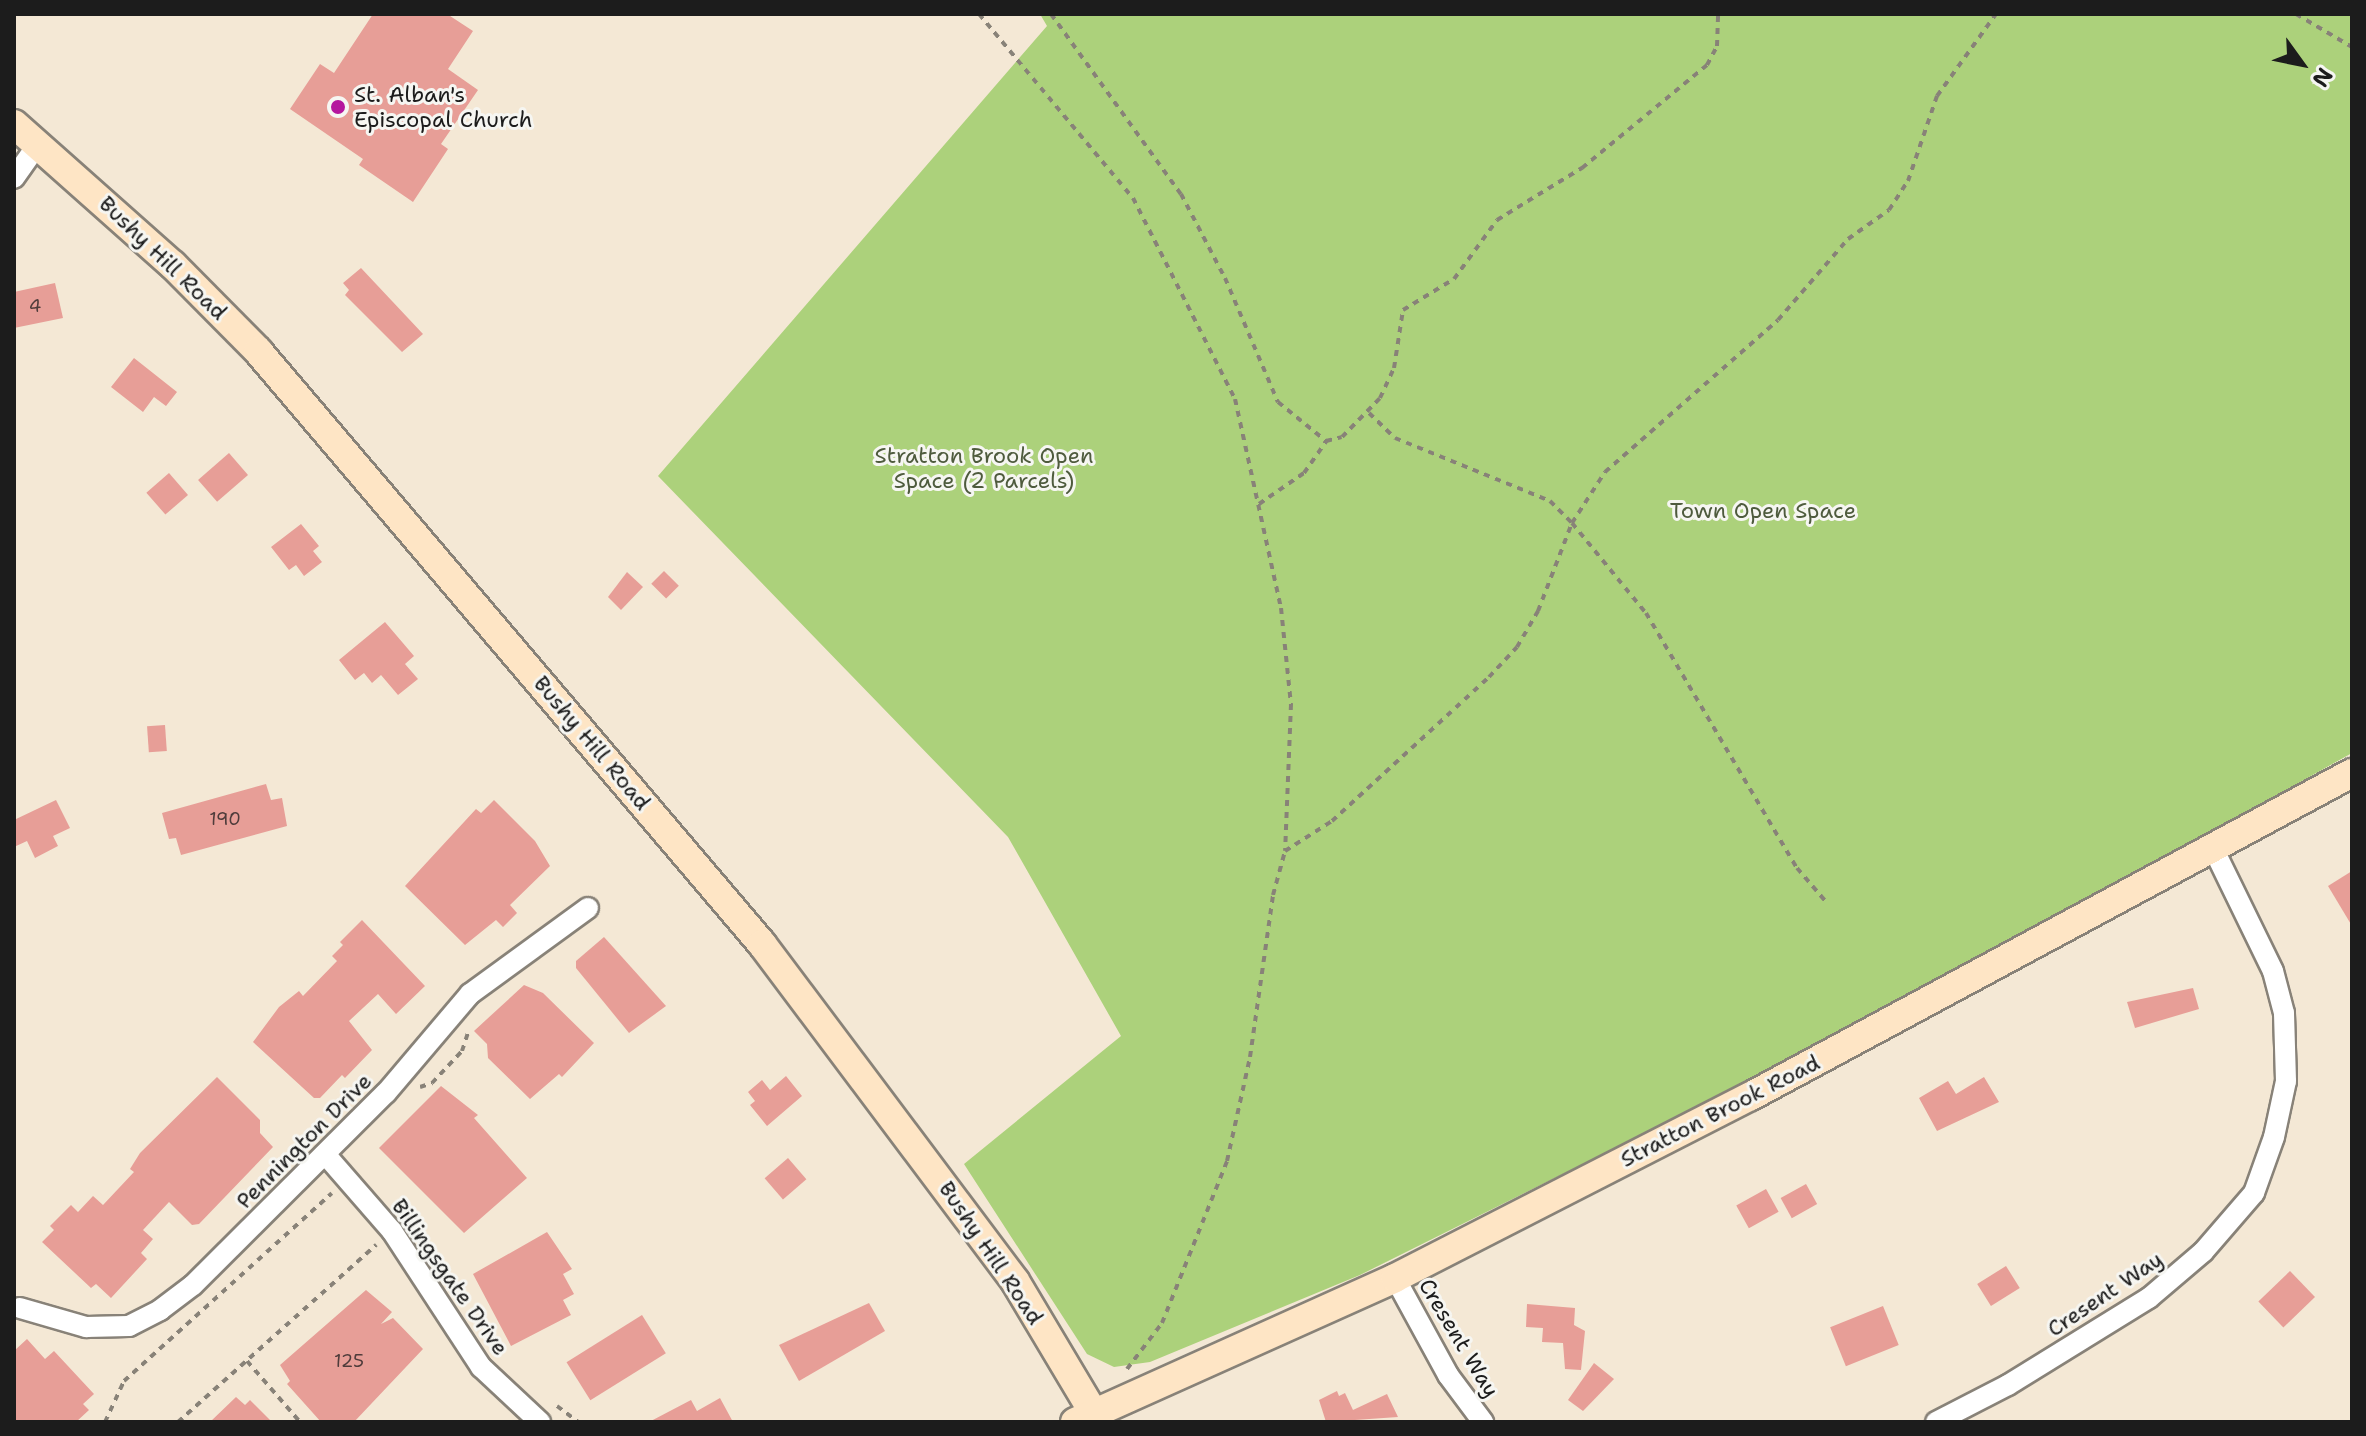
<!DOCTYPE html>
<html>
<head>
<meta charset="utf-8">
<style>
	body { margin:0 }
	#map { position:relative; width:2366px; height:1436px; overflow:hidden; background:#f4e8d5; font-family:"Shantell Sans",sans-serif }
	div>[style] { position:absolute }
	.green>* { inset:0; background:#acd17b }
	.building>* { inset:0; background:#e79e97; transform-origin:0 0 }
	.path>* { height:4px; margin-top:-2px; transform-origin:0; background:repeating-linear-gradient(90deg,#888278 0 6px,transparent 0 12px) }
	.roads { filter:drop-shadow(2px 0 #888278) drop-shadow(-2px 0 #888278) drop-shadow(0 2px #888278) drop-shadow(0 -2px #888278) }
	.street>* { height:20px; margin:-10px; padding:0 10px; transform-origin:10px; border-radius:10px; background:#fff }
	.secondary>* { height:28px; margin:-14px; padding:0 14px; transform-origin:14px; border-radius:14px; background:#fee5c5 }
	.dots>* { width:22px; height:22px; translate:-50% -50%; box-sizing:border-box; border:4px solid #f6f6f2; border-radius:50% }
	span { translate:-50% -50%; white-space:nowrap; text-align:center; line-height:1.15; -webkit-text-stroke:6px #f6f6f2; paint-order:stroke }
	.number-label { font-size:18px; color:#4f3c3b }
	.number-label span { -webkit-text-stroke-width:0 }
	.poi-label { font-size:22px; color:#1c1c1c }
	.left { translate:0 -50%; text-align:left }
	.street-label { font-size:22px; color:#1c1c1c }
	.park-label { font-size:22px; color:#4e5b3d }
	.frame { position:absolute; inset:0; border:16px solid #1c1c1c; pointer-events:none }
	.north { position:absolute; left:2262px; top:24px; width:80px; height:80px; -webkit-text-stroke:6px #f6f6f2; paint-order:stroke; rotate:123deg; font-size:22px; font-weight:700; line-height:32px; text-align:center; color:#1c1c1c }
	.north::after { content:''; display:block; margin:auto; width:28px; height:36px; background:#1c1c1c; clip-path:polygon(50% 0,100% 100%,50% 72%,0 100%) }
</style>
</head>
<body>
<div id="map">
	<div class="green">
		<div style="clip-path:polygon(1040px 14px,2352px 14px,2352px 753px,1894px 1009px,1360px 1275px,1150px 1362px,1114px 1367px,1087px 1354px,964px 1164px,1121px 1036px,1008px 837px,658px 476px,1047px 26px)"></div>
	</div>
	<div class="building">
		<div style="clip-path:polygon(373px 14px,447px 14px,473px 31px,448px 69px,478px 90px,441px 144px,448px 149px,413px 202px,359px 165px,363px 159px,290px 109px,320px 64px,334px 73px)"></div>
		<div style="clip-path:polygon(361px 268px,423px 334px,402px 352px,345px 295px,349px 290px,343px 283px)"></div>
		<div style="clip-path:polygon(55px 283px,63px 318px,14px 328px,14px 292px)"></div>
		<div style="clip-path:polygon(134px 358px,177px 392px,166px 406px,154px 397px,143px 412px,111px 387px)"></div>
		<div style="left:229px;top:453px;width:29px;height:41px;rotate:49deg"></div>
		<div style="left:169px;top:473px;width:29px;height:30px;rotate:49deg"></div>
		<div style="clip-path:polygon(301px 524px,319px 546px,313px 551px,322px 562px,304px 576px,296px 565px,289px 570px,271px 547px)"></div>
		<div style="left:664px;top:571px;width:21px;height:18px;rotate:45deg"></div>
		<div style="clip-path:polygon(627px 572px,643px 587px,621px 610px,608px 597px)"></div>
		<div style="clip-path:polygon(385px 622px,414px 656px,405px 664px,418px 679px,398px 695px,381px 675px,372px 683px,364px 673px,355px 680px,339px 660px)"></div>
		<div style="left:165px;top:725px;width:26px;height:18px;rotate:86deg"></div>
		<div style="clip-path:polygon(266px 784px,271px 800px,282px 798px,287px 826px,181px 855px,176px 838px,169px 839px,162px 813px)"></div>
		<div style="clip-path:polygon(56px 800px,70px 828px,53px 836px,58px 846px,35px 858px,27px 841px,14px 847px,14px 820px)"></div>
		<div style="clip-path:polygon(494px 800px,535px 841px,550px 866px,510px 905px,517px 913px,503px 927px,496px 920px,465px 945px,405px 886px,476px 809px,481px 813px)"></div>
		<div style="clip-path:polygon(2352px 871px,2352px 926px,2328px 886px)"></div>
		<div style="clip-path:polygon(362px 920px,425px 986px,396px 1014px,378px 994px,349px 1021px,372px 1050px,345px 1078px,342px 1075px,320px 1098px,314px 1098px,253px 1042px,279px 1007px,299px 991px,303px 996px,337px 961px,332px 956px,343px 945px,340px 942px)"></div>
		<div style="clip-path:polygon(604px 937px,666px 1006px,629px 1033px,576px 968px,576px 961px)"></div>
		<div style="clip-path:polygon(524px 985px,543px 993px,594px 1043px,562px 1077px,559px 1074px,530px 1099px,488px 1058px,487px 1044px,474px 1031px)"></div>
		<div style="clip-path:polygon(2193px 988px,2199px 1009px,2135px 1028px,2127px 1002px)"></div>
		<div style="clip-path:polygon(786px 1076px,802px 1096px,767px 1126px,750px 1105px,755px 1101px,748px 1092px,762px 1080px,770px 1090px)"></div>
		<div style="clip-path:polygon(217px 1077px,260px 1120px,260px 1133px,273px 1147px,199px 1224px,192px 1225px,169px 1202px,143px 1230px,153px 1239px,141px 1253px,147px 1259px,111px 1298px,96px 1284px,91px 1288px,42px 1242px,54px 1230px,50px 1226px,71px 1205px,78px 1212px,93px 1196px,103px 1205px,134px 1172px,130px 1169px,140px 1153px)"></div>
		<div style="clip-path:polygon(1984px 1077px,1999px 1102px,1937px 1131px,1919px 1098px,1948px 1081px,1956px 1094px)"></div>
		<div style="clip-path:polygon(441px 1086px,478px 1115px,474px 1118px,527px 1178px,464px 1233px,379px 1148px)"></div>
		<div style="left:788px;top:1158px;width:28px;height:31px;rotate:49deg"></div>
		<div style="left:1806px;top:1184px;width:23px;height:29px;rotate:61deg"></div>
		<div style="left:1766px;top:1189px;width:26px;height:34px;rotate:61deg"></div>
		<div style="clip-path:polygon(547px 1232px,572px 1269px,563px 1274px,574px 1294px,563px 1300px,571px 1315px,511px 1346px,473px 1274px)"></div>
		<div style="left:2006px;top:1266px;width:26px;height:34px;rotate:58deg"></div>
		<div style="left:2290px;top:1271px;width:36px;height:44px;rotate:46deg"></div>
		<div style="clip-path:polygon(366px 1290px,392px 1312px,381px 1324px,393px 1318px,423px 1349px,354px 1422px,321px 1422px,287px 1384px,290px 1381px,280px 1365px)"></div>
		<div style="clip-path:polygon(869px 1303px,885px 1331px,799px 1381px,779px 1345px)"></div>
		<div style="clip-path:polygon(1527px 1304px,1575px 1308px,1574px 1325px,1585px 1331px,1581px 1370px,1565px 1369px,1563px 1343px,1542px 1342px,1543px 1328px,1526px 1327px)"></div>
		<div style="left:1883px;top:1306px;width:42px;height:57px;rotate:68deg"></div>
		<div style="left:642px;top:1315px;width:45px;height:89px;rotate:58deg"></div>
		<div style="clip-path:polygon(27px 1339px,45px 1359px,54px 1351px,94px 1394px,83px 1404px,89px 1410px,76px 1422px,14px 1422px,14px 1351px)"></div>
		<div style="clip-path:polygon(1594px 1363px,1614px 1379px,1583px 1411px,1568px 1400px)"></div>
		<div style="clip-path:polygon(1337px 1391px,1339px 1396px,1345px 1393px,1353px 1410px,1387px 1394px,1398px 1417px,1326px 1422px,1319px 1400px)"></div>
		<div style="clip-path:polygon(236px 1397px,245px 1405px,250px 1400px,272px 1422px,210px 1422px)"></div>
		<div style="clip-path:polygon(720px 1398px,733px 1422px,649px 1422px,691px 1400px,697px 1411px)"></div>
	</div>
	<div class="path">
		<div style="left:979px;top:14px;width:240px;rotate:50.1deg"></div>
		<div style="left:1133px;top:198px;width:225px;rotate:63.1deg"></div>
		<div style="left:1235px;top:399px;width:214px;rotate:77.6deg"></div>
		<div style="left:1281px;top:608px;width:97px;rotate:84.1deg"></div>
		<div style="left:1291px;top:704px;width:147px;rotate:92.3deg"></div>
		<div style="left:1051px;top:14px;width:222px;rotate:54.2deg"></div>
		<div style="left:1181px;top:194px;width:95px;rotate:62.4deg"></div>
		<div style="left:1225px;top:278px;width:135px;rotate:66.9deg"></div>
		<div style="left:1278px;top:402px;width:62px;rotate:39.1deg"></div>
		<div style="left:1326px;top:441px;width:16px;rotate:-14deg"></div>
		<div style="left:1342px;top:437px;width:54px;rotate:-45.7deg"></div>
		<div style="left:1380px;top:398px;width:33px;rotate:-65deg"></div>
		<div style="left:1394px;top:368px;width:59px;rotate:-81.2deg"></div>
		<div style="left:1403px;top:310px;width:60px;rotate:-31.3deg"></div>
		<div style="left:1454px;top:279px;width:73px;rotate:-53.9deg"></div>
		<div style="left:1497px;top:220px;width:100px;rotate:-31.5deg"></div>
		<div style="left:1582px;top:168px;width:162px;rotate:-39.5deg"></div>
		<div style="left:1707px;top:65px;width:21px;rotate:-62deg"></div>
		<div style="left:1717px;top:46px;width:32px;rotate:-88deg"></div>
		<div style="left:2296px;top:14px;width:65px;rotate:30.5deg"></div>
		<div style="left:1369px;top:413px;width:36px;rotate:44deg"></div>
		<div style="left:1395px;top:438px;width:167px;rotate:22.1deg"></div>
		<div style="left:1550px;top:501px;width:31px;rotate:45deg"></div>
		<div style="left:1572px;top:523px;width:117px;rotate:50.6deg"></div>
		<div style="left:1646px;top:613px;width:296px;rotate:59.4deg"></div>
		<div style="left:1797px;top:868px;width:46px;rotate:49.4deg"></div>
		<div style="left:1259px;top:504px;width:55px;rotate:-34.6deg"></div>
		<div style="left:1304px;top:473px;width:39px;rotate:-55deg"></div>
		<div style="left:420px;top:1087px;width:13px;rotate:-18deg"></div>
		<div style="left:432px;top:1083px;width:44px;rotate:-46.8deg"></div>
		<div style="left:462px;top:1051px;width:22px;rotate:-72deg"></div>
		<div style="left:417px;top:1226px;width:32px;rotate:58deg"></div>
		<div style="left:247px;top:1361px;width:81px;rotate:49deg"></div>
		<div style="left:1127px;top:1369px;width:58px;rotate:-52.7deg"></div>
		<div style="left:1162px;top:1323px;width:175px;rotate:-68.1deg"></div>
		<div style="left:1227px;top:1161px;width:107px;rotate:-77.5deg"></div>
		<div style="left:1250px;top:1057px;width:164px;rotate:-81.9deg"></div>
		<div style="left:1273px;top:895px;width:46px;rotate:-74.7deg"></div>
		<div style="left:1285px;top:851px;width:56px;rotate:-32.6deg"></div>
		<div style="left:1332px;top:821px;width:213px;rotate:-42.5deg"></div>
		<div style="left:1489px;top:677px;width:41px;rotate:-47deg"></div>
		<div style="left:1517px;top:647px;width:42px;rotate:-59.7deg"></div>
		<div style="left:1538px;top:611px;width:94px;rotate:-68.9deg"></div>
		<div style="left:1572px;top:523px;width:61px;rotate:-57.1deg"></div>
		<div style="left:1605px;top:472px;width:230px;rotate:-41.3deg"></div>
		<div style="left:1778px;top:320px;width:107px;rotate:-49.2deg"></div>
		<div style="left:1848px;top:239px;width:50px;rotate:-35.3deg"></div>
		<div style="left:1889px;top:210px;width:35px;rotate:-57deg"></div>
		<div style="left:1908px;top:181px;width:90px;rotate:-71.2deg"></div>
		<div style="left:1937px;top:96px;width:101px;rotate:-54.3deg"></div>
		<div style="left:557px;top:1406px;width:26px;rotate:37deg"></div>
		<div style="left:105px;top:1422px;width:45px;rotate:-65.1deg"></div>
		<div style="left:124px;top:1381px;width:280px;rotate:-42.1deg"></div>
		<div style="left:178px;top:1422px;width:266px;rotate:-41.8deg"></div>
	</div>
	<div class="roads">
		<div class="street">
			<div style="left:14px;top:178px;width:42px;rotate:-54.8deg"></div>
			<div style="left:325px;top:1154px;width:102px;rotate:49deg"></div>
			<div style="left:392px;top:1231px;width:163px;rotate:56.8deg"></div>
			<div style="left:481px;top:1367px;width:81px;rotate:43deg"></div>
			<div style="left:1395px;top:1278px;width:111px;rotate:61.3deg"></div>
			<div style="left:1448px;top:1375px;width:59px;rotate:53.3deg"></div>
			<div style="left:20px;top:1308px;width:69px;rotate:16.1deg"></div>
			<div style="left:86px;top:1327px;width:43px;rotate:-1.3deg"></div>
			<div style="left:129px;top:1326px;width:35px;rotate:-27deg"></div>
			<div style="left:160px;top:1310px;width:41px;rotate:-37.1deg"></div>
			<div style="left:193px;top:1285px;width:272px;rotate:-44.9deg"></div>
			<div style="left:386px;top:1093px;width:130px;rotate:-49.7deg"></div>
			<div style="left:470px;top:994px;width:146px;rotate:-36.1deg"></div>
			<div style="left:1936px;top:1422px;width:81px;rotate:-27.2deg"></div>
			<div style="left:2008px;top:1385px;width:166px;rotate:-31.7deg"></div>
			<div style="left:2149px;top:1298px;width:71px;rotate:-40.4deg"></div>
			<div style="left:2203px;top:1252px;width:78px;rotate:-49.2deg"></div>
			<div style="left:2254px;top:1193px;width:59px;rotate:-70.3deg"></div>
			<div style="left:2274px;top:1137px;width:57px;rotate:-77.9deg"></div>
			<div style="left:2286px;top:1081px;width:68px;rotate:-91.7deg"></div>
			<div style="left:2284px;top:1013px;width:43px;rotate:-104.7deg"></div>
			<div style="left:2273px;top:971px;width:137px;rotate:-116deg"></div>
		</div>
		<div class="secondary">
			<div style="left:14px;top:124px;width:213px;rotate:41.6deg"></div>
			<div style="left:173px;top:265px;width:121px;rotate:45.3deg"></div>
			<div style="left:258px;top:351px;width:778px;rotate:49.64deg"></div>
			<div style="left:762px;top:944px;width:421px;rotate:53.1deg"></div>
			<div style="left:1015px;top:1281px;width:164px;rotate:59.2deg"></div>
			<div style="left:1075px;top:1422px;width:351px;rotate:-24.2deg"></div>
			<div style="left:1395px;top:1278px;width:400px;rotate:-27.1deg"></div>
			<div style="left:1751px;top:1096px;width:682px;rotate:-28.26deg"></div>
		</div>
	</div>
	<div class="dots">
		<div style="left:338px;top:107px;background:#b5179e"></div>
	</div>
	<div class="number-label">
		<span style="left:35px;top:306px">4</span>
		<span style="left:225px;top:819px">190</span>
		<span style="left:349px;top:1361px">125</span>
	</div>
	<div class="poi-label">
		<span class="left" style="left:354px;top:107px">St. Alban's<br>Episcopal Church</span>
	</div>
	<div class="street-label">
		<span style="left:163px;top:258px;rotate:44deg">Bushy Hill Road</span>
		<span style="left:592px;top:743px;rotate:50deg">Bushy Hill Road</span>
		<span style="left:1720px;top:1111px;rotate:-27deg">Stratton Brook Road</span>
		<span style="left:304px;top:1141px;rotate:-45deg">Pennington Drive</span>
		<span style="left:991px;top:1253px;rotate:56deg">Bushy Hill Road</span>
		<span style="left:450px;top:1277px;rotate:55deg">Billingsgate Drive</span>
		<span style="left:2105px;top:1294px;rotate:-34deg">Cresent Way</span>
		<span style="left:1459px;top:1338px;rotate:59deg">Cresent Way</span>
	</div>
	<div class="park-label">
		<span style="left:984px;top:468px">Stratton Brook Open<br>Space (2 Parcels)</span>
		<span style="left:1763px;top:511px">Town Open Space</span>
	</div>
	<div class="frame"></div>
	<div class="north">N</div>
</div>
</body>
</html>
